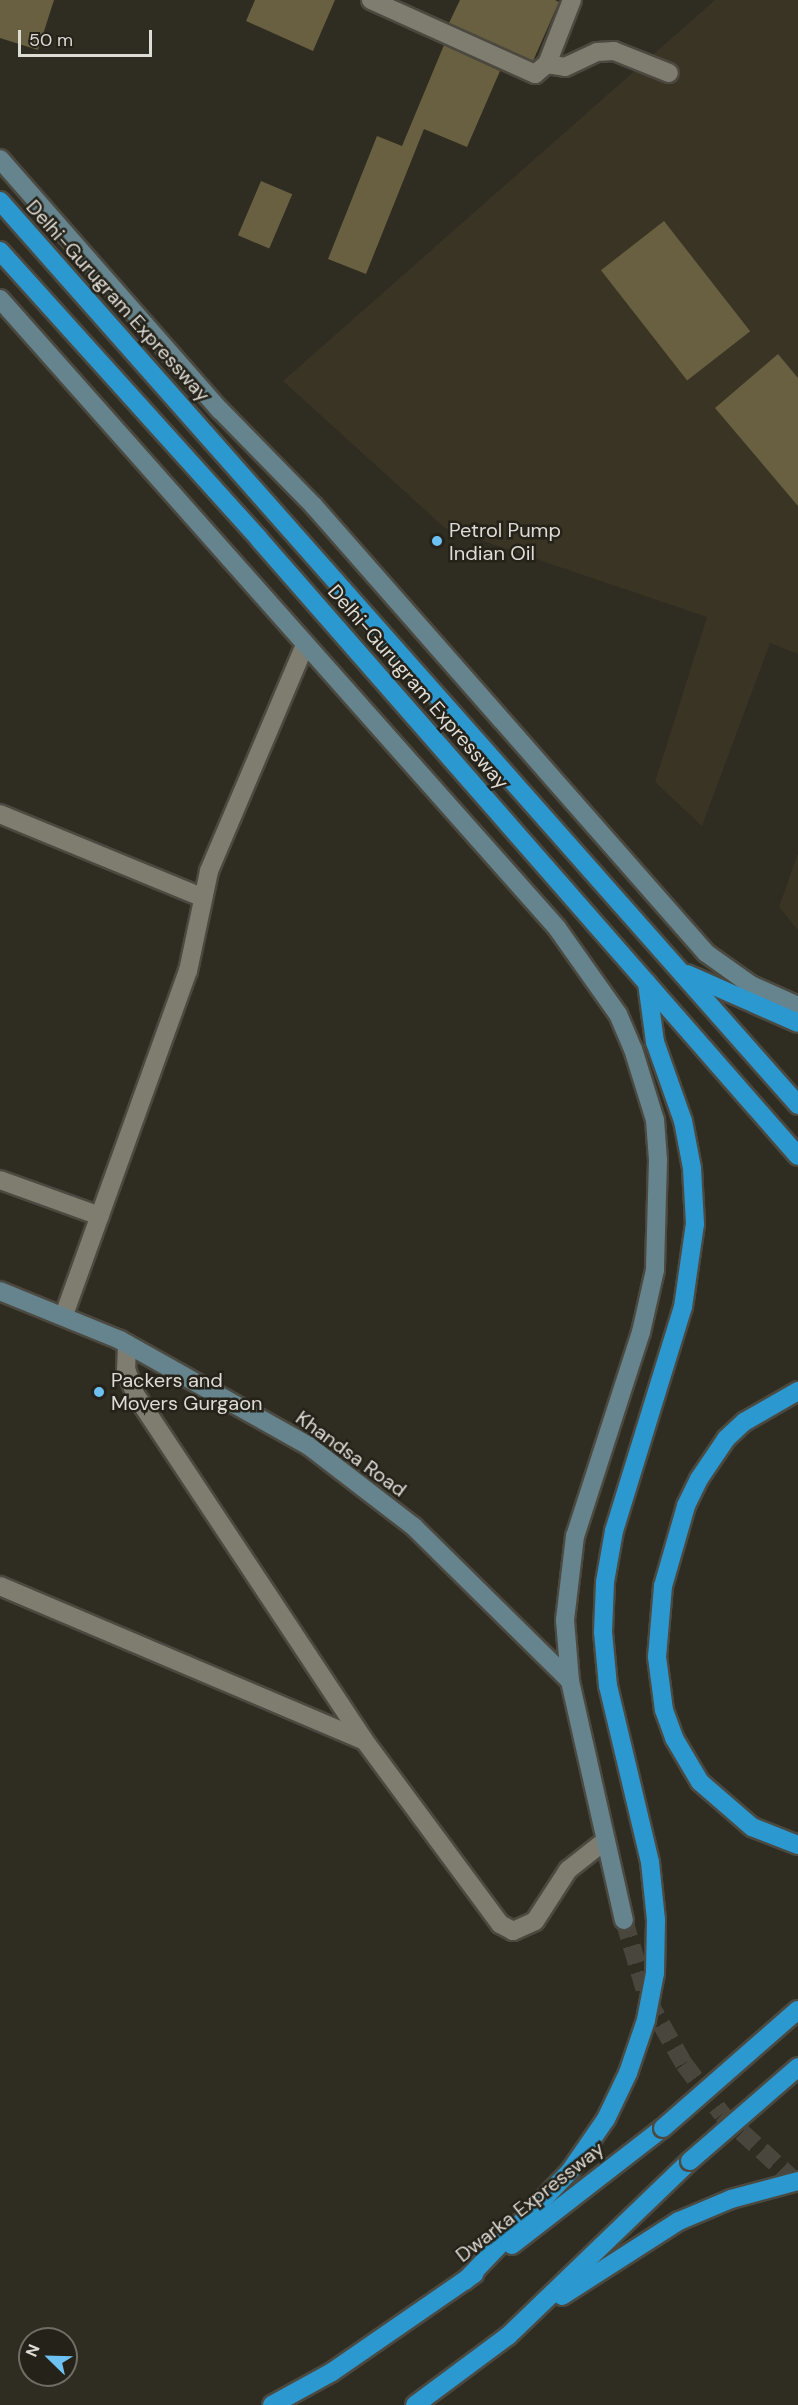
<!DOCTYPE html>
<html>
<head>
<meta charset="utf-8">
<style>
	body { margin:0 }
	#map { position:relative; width:798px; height:2405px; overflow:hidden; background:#2f2c22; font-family:"DM Sans",sans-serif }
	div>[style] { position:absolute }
	.built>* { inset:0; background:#393424 }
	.building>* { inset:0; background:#696041; transform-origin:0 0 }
	.secondary-tunnel>* { height:18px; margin-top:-9px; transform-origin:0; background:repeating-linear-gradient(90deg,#49463d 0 18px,transparent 0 27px) }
	.roads { filter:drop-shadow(2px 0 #4b4940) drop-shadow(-2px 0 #4b4940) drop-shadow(0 2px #4b4940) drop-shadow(0 -2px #4b4940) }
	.street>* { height:18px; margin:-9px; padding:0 9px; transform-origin:9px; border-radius:9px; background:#7f7c70 }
	.secondary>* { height:18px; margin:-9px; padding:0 9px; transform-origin:9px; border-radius:9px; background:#66848d }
	.highway>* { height:18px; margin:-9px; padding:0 9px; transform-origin:9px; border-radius:9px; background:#2c98d0 }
	.bridges { filter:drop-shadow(2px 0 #4b4940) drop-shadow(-2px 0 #4b4940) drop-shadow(0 2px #4b4940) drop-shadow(0 -2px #4b4940) }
	.highway-bridge>* { height:18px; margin:-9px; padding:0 9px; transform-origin:9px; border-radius:9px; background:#2c98d0 }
	.dots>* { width:16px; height:16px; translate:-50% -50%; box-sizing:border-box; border:3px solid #252319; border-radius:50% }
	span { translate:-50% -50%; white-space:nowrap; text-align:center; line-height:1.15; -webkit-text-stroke:5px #252319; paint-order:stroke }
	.street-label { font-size:20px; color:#dedcd6 }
	.poi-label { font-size:20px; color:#dedcd6 }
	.left { translate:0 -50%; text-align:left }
	.north { position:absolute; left:18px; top:2327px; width:60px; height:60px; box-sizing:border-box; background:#252319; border:2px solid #6f6d65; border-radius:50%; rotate:293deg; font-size:16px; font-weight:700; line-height:24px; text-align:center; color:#dedcd6 }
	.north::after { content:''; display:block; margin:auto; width:21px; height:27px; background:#6ec2f3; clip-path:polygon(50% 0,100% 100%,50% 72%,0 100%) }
	.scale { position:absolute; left:18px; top:30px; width:134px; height:27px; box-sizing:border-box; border:3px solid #dedcd6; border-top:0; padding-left:8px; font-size:18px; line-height:21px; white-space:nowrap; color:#dedcd6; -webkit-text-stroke:4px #252319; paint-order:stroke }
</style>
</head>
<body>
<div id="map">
	<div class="built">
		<div style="clip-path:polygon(715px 0,798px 0,798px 654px,770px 643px,702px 826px,655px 782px,707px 617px,445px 528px,283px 381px)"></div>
		<div style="clip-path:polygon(798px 853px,798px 930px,779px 907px)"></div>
	</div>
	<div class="building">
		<div style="clip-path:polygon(0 0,54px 0,38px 50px,0 38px)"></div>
		<div style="clip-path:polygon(255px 0,335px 0,313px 51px,246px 21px)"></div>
		<div style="clip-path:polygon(460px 0,555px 0,559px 2px,533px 61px,449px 23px)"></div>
		<div style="clip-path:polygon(444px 45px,500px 71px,467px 147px,424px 129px,366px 274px,328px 259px,377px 136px,402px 146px)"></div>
		<div style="left:261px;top:181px;width:34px;height:59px;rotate:23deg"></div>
		<div style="left:664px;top:221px;width:140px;height:80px;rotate:52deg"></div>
		<div style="clip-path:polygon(778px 354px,798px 378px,798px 506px,715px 408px)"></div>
	</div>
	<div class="secondary-tunnel">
		<div style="left:624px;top:1920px;width:84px;rotate:73.5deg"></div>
		<div style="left:648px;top:2001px;width:73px;rotate:60.3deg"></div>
		<div style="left:684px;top:2064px;width:63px;rotate:52.8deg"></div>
		<div style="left:722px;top:2114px;width:103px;rotate:42.6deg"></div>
	</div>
	<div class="roads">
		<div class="street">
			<div style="left:371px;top:0;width:180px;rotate:24.3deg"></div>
			<div style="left:535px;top:74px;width:16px;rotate:-40deg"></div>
			<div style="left:547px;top:64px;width:69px;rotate:-68.7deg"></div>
			<div style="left:547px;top:64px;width:18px;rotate:9deg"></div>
			<div style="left:565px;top:67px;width:35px;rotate:-25deg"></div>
			<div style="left:597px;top:52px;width:17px;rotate:-3deg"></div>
			<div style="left:614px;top:51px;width:59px;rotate:21.8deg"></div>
			<div style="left:0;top:814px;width:217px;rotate:22.4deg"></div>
			<div style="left:0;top:1180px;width:106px;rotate:19.8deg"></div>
			<div style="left:64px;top:1315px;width:366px;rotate:-70.2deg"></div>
			<div style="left:188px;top:971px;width:102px;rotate:-78.1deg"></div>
			<div style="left:209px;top:871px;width:246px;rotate:-67deg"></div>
			<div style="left:127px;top:1344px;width:25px;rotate:92deg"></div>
			<div style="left:126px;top:1369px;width:27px;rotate:70deg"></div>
			<div style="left:135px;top:1394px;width:415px;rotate:56.5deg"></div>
			<div style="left:364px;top:1740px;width:229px;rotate:53.5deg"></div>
			<div style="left:500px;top:1924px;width:15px;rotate:28deg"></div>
			<div style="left:513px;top:1931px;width:24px;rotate:-24deg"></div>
			<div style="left:535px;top:1921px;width:61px;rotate:-57.1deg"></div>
			<div style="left:568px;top:1870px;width:48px;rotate:-38.3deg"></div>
			<div style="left:0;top:1586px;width:394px;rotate:23deg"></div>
		</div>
		<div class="secondary">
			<div style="left:0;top:159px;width:334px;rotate:48.8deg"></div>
			<div style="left:220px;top:410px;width:133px;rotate:45.6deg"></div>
			<div style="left:313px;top:505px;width:596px;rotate:48.74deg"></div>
			<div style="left:706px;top:953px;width:55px;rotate:35.4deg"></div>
			<div style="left:751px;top:985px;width:51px;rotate:24.1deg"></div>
			<div style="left:0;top:299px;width:840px;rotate:48.47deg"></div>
			<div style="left:557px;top:928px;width:105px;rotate:54.7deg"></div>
			<div style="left:618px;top:1014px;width:38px;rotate:67deg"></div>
			<div style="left:633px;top:1049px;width:74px;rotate:72.8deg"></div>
			<div style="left:655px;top:1120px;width:40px;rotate:85.7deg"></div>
			<div style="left:658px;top:1160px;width:110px;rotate:91.6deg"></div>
			<div style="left:655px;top:1270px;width:64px;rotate:102.7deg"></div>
			<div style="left:641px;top:1332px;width:214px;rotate:107.9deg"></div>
			<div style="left:575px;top:1536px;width:85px;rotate:96.8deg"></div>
			<div style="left:565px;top:1620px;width:61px;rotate:85.3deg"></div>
			<div style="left:570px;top:1681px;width:245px;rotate:77.3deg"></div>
			<div style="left:0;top:1291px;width:130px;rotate:22.2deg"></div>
			<div style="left:120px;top:1340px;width:217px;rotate:29.3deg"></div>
			<div style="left:309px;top:1446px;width:133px;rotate:37.6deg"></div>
			<div style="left:414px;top:1527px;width:219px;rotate:44.6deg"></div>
		</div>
		<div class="highway">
			<div style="left:0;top:201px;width:1206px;rotate:48.56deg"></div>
			<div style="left:0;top:251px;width:387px;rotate:48deg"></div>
			<div style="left:259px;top:539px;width:819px;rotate:48.86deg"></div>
			<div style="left:687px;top:974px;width:121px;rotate:23.8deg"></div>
			<div style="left:798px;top:1391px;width:62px;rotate:150.1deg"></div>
			<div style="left:744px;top:1422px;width:25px;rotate:137deg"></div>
			<div style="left:726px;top:1439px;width:48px;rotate:124deg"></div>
			<div style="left:699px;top:1479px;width:30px;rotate:116deg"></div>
			<div style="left:686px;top:1506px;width:83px;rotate:106deg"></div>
			<div style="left:663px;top:1586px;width:71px;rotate:94.8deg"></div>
			<div style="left:657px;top:1657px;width:53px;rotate:82.5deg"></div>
			<div style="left:664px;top:1710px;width:30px;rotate:70deg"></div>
			<div style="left:674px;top:1738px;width:51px;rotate:59.4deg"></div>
			<div style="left:700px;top:1782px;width:69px;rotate:40.9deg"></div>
			<div style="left:752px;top:1827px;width:49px;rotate:21.4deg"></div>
			<div style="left:512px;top:2245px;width:191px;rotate:-37.8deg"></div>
			<div style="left:465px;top:2281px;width:152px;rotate:-46.3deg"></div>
			<div style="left:570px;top:2171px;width:63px;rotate:-55.3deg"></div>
			<div style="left:606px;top:2119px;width:51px;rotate:-64.4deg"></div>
			<div style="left:628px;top:2073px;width:56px;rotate:-71.2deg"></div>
			<div style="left:646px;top:2020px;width:48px;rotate:-79.2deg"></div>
			<div style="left:655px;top:1973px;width:53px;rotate:-88.9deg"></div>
			<div style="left:656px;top:1920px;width:58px;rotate:-95.9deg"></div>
			<div style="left:650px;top:1862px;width:181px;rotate:-103.4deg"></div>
			<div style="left:608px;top:1686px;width:54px;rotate:-95.3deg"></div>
			<div style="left:603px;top:1632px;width:50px;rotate:-87.7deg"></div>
			<div style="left:605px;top:1582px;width:52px;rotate:-80deg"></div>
			<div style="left:614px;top:1531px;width:234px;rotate:-72.9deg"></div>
			<div style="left:683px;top:1307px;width:84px;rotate:-81.8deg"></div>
			<div style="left:695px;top:1224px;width:56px;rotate:-93.1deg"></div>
			<div style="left:692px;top:1168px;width:48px;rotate:-100.8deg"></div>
			<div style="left:683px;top:1121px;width:84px;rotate:-109.5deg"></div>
			<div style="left:655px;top:1042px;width:60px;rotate:-97.7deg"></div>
			<div style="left:562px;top:2296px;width:139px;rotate:-32.7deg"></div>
			<div style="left:679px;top:2221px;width:56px;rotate:-22.9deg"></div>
			<div style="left:731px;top:2199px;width:69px;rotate:-15deg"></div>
			<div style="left:272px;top:2405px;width:68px;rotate:-28.8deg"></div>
			<div style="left:332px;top:2372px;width:173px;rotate:-34.6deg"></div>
			<div style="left:415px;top:2405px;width:116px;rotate:-36.6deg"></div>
			<div style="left:508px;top:2336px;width:252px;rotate:-43.9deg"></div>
		</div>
	</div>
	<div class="bridges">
		<div class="highway-bridge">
			<div style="left:663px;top:2128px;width:179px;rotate:-41.2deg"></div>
			<div style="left:690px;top:2161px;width:143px;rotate:-41deg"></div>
		</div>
	</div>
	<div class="dots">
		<div style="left:437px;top:541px;background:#6ec2f3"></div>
		<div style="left:99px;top:1392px;background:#6ec2f3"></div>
	</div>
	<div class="street-label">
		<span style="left:118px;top:301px;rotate:48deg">Delhi-Gurugram Expressway</span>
		<span style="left:418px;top:687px;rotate:49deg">Delhi-Gurugram Expressway</span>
		<span style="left:351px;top:1454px;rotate:36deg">Khandsa Road</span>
		<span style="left:530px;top:2202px;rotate:-38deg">Dwarka Expressway</span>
	</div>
	<div class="poi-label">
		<span class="left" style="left:449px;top:542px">Petrol Pump<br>Indian Oil</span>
		<span class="left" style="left:111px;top:1392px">Packers and<br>Movers Gurgaon</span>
	</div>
	<div class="north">N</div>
	<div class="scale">50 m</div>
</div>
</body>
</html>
